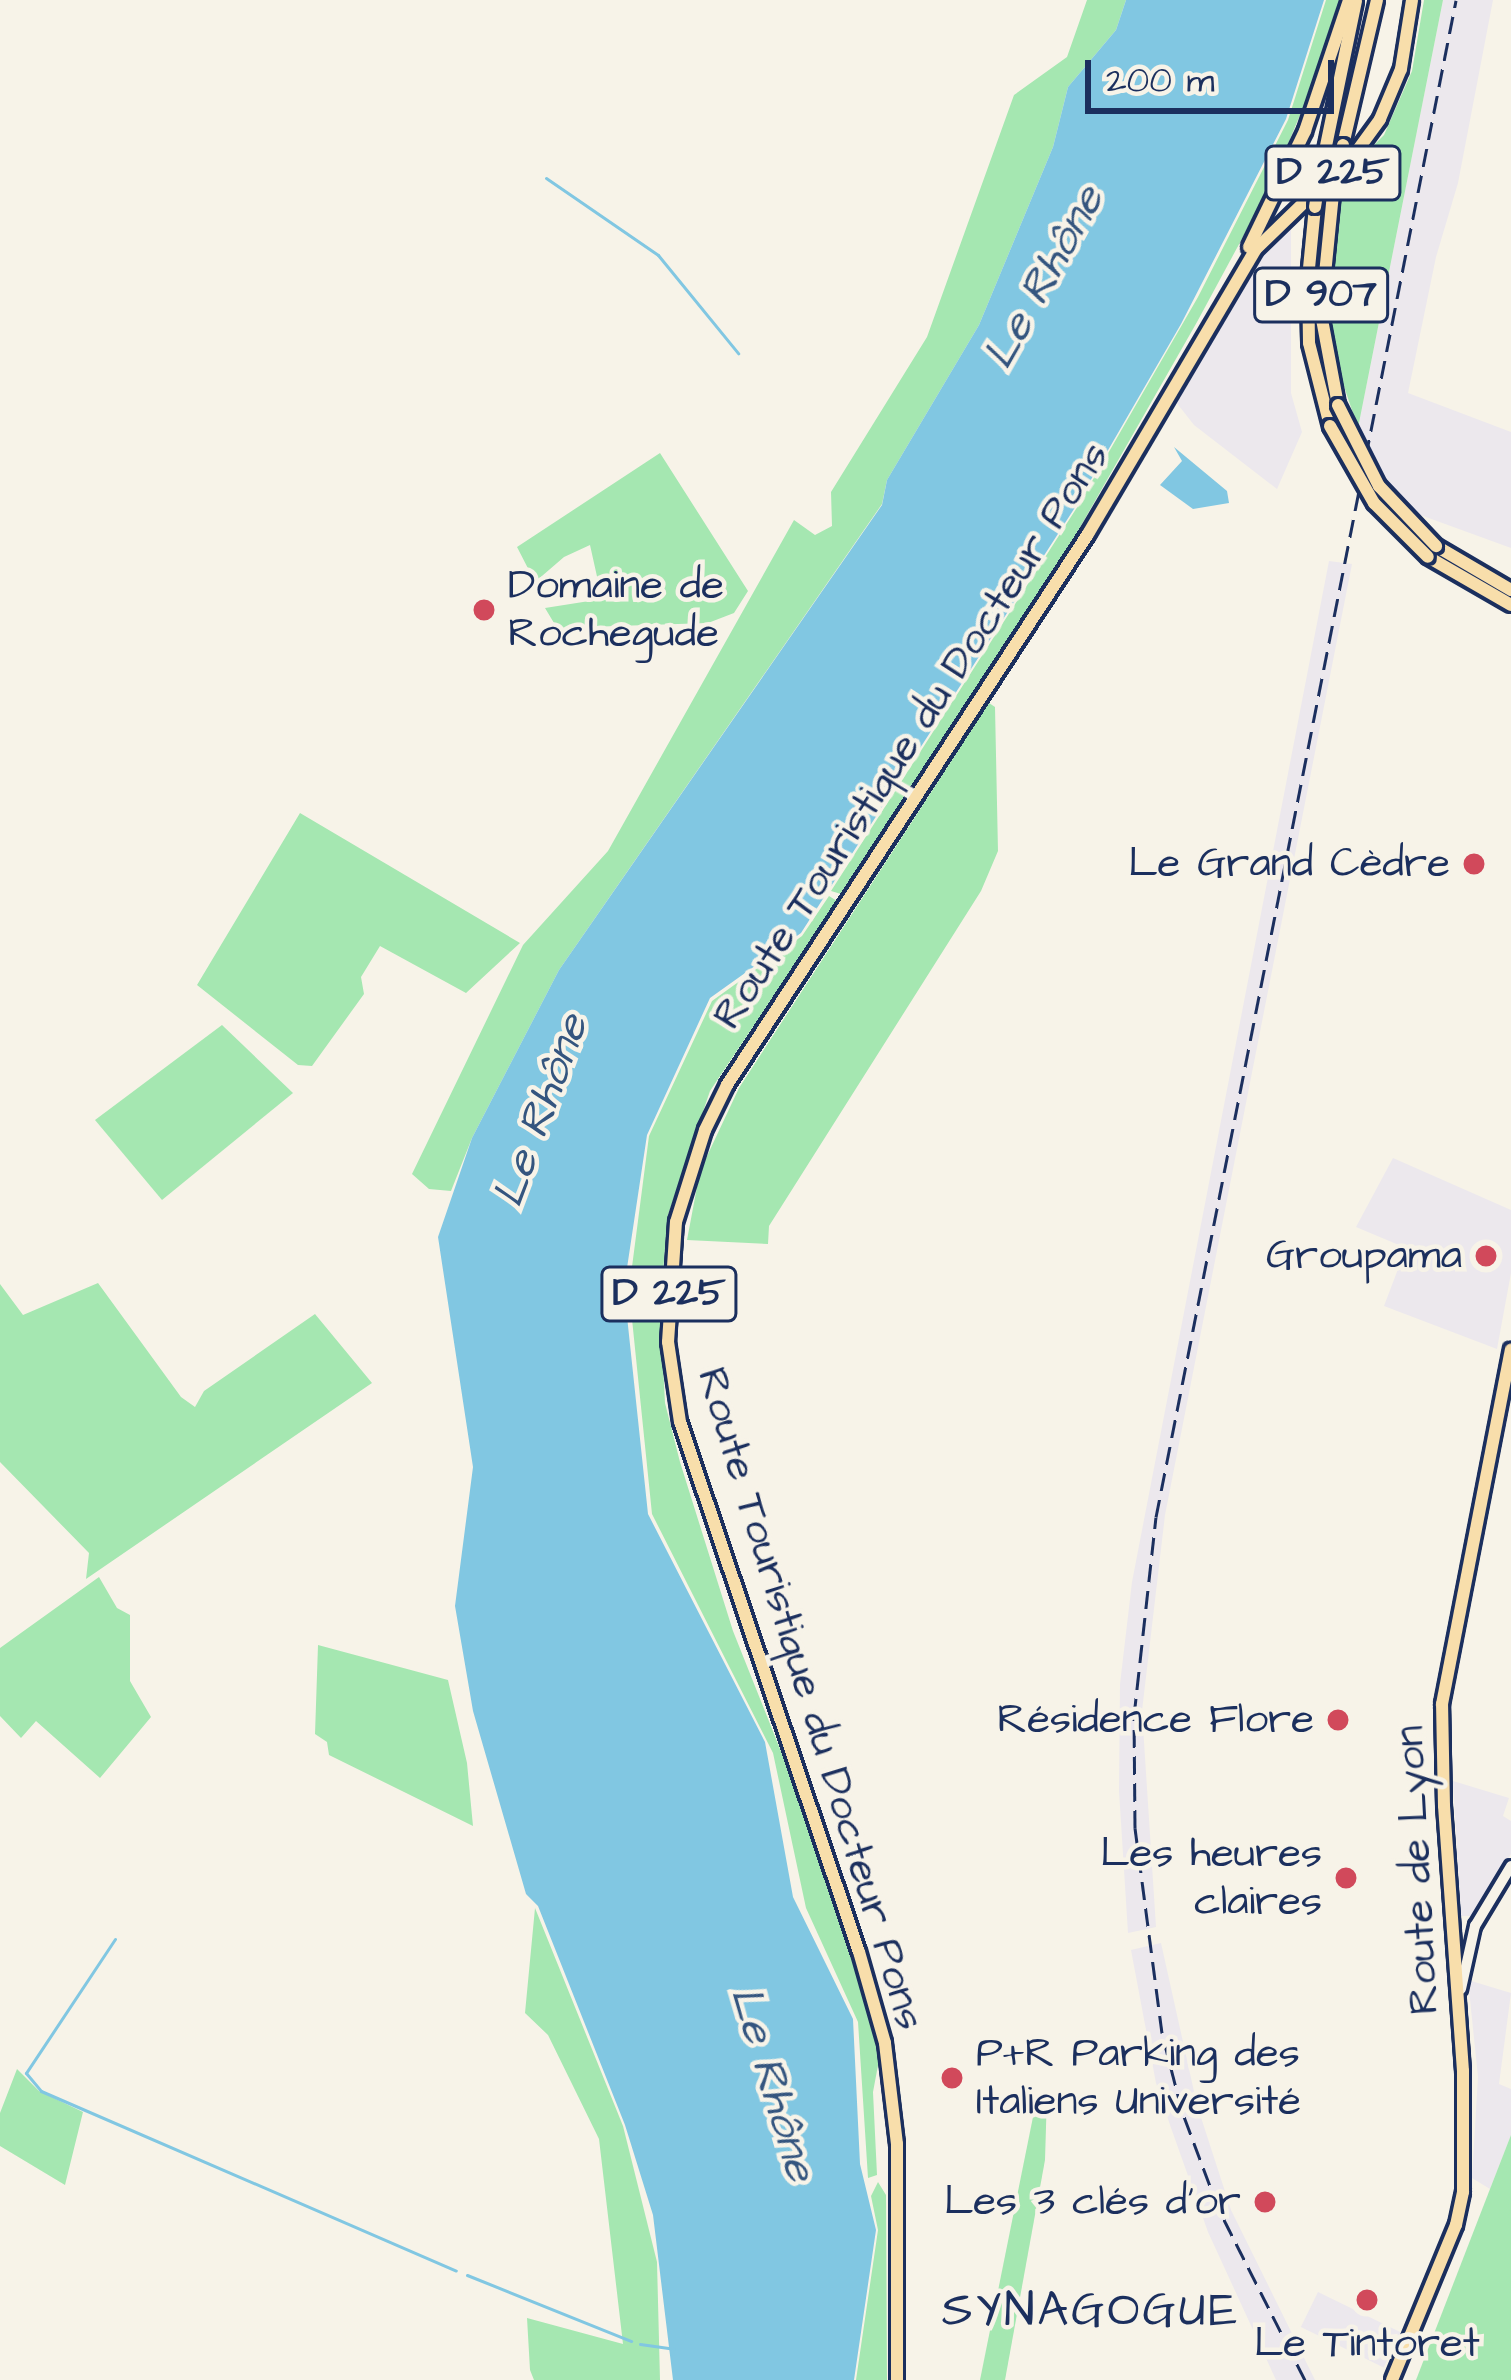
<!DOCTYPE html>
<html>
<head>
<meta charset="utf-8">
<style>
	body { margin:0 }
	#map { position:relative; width:1511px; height:2380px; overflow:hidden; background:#f7f3e8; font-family:"Architects Daughter",sans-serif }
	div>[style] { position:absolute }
	.built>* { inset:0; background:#ece8ed; transform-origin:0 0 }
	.green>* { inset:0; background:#a5e7b1 }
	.water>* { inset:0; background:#81c7e2 }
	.stream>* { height:3px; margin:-1.5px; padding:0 1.5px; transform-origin:1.5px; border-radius:1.5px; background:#81c7e2 }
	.roads { filter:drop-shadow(3px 0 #1b2f5e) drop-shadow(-3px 0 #1b2f5e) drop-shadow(0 3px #1b2f5e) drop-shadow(0 -3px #1b2f5e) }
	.secondary>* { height:10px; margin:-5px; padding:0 5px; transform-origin:5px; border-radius:5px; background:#f7f3e8 }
	.primary>* { height:12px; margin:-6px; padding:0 6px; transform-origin:6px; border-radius:6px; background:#f8deab }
	.trunk>* { height:12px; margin:-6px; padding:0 6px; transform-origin:6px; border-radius:6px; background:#f8deab }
	.rail>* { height:3px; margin-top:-1.5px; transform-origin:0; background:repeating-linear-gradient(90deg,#1b2f5e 0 18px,transparent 0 27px) }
	.bridges { filter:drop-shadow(3px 0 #1b2f5e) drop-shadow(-3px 0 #1b2f5e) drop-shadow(0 3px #1b2f5e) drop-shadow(0 -3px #1b2f5e) }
	.trunk-bridge>* { height:12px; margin:-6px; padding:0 6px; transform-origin:6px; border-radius:6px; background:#f8deab }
	.dots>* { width:33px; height:33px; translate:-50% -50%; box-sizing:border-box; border:6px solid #f7f3e8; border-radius:50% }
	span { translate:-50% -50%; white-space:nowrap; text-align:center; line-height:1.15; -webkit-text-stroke:9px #f7f3e8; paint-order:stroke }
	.shield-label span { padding:3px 9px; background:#f7f3e8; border:3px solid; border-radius:9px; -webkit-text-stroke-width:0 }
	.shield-label { font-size:39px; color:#1b2f5e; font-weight:700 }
	.poi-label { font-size:42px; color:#1b2f5e }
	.left { translate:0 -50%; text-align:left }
	.right { translate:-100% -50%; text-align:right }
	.street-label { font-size:42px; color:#1b2f5e }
	.water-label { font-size:45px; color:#34557f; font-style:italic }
	.quarter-label { font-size:48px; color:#1b2f5e; letter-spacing:3px }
	.scale { position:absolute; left:1085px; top:60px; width:249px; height:54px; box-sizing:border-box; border:6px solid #1b2f5e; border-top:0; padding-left:15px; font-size:36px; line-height:42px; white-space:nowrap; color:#1b2f5e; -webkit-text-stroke:9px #f7f3e8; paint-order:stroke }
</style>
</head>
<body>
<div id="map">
	<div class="built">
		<div style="clip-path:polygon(1443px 0,1493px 0,1458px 183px,1436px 257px,1408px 393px,1511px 432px,1511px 548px,1404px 509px,1358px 428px)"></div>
		<div style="clip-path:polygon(1291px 221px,1291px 393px,1302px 432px,1277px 489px,1194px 425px,1172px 397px,1258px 257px)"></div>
		<div style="clip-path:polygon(1329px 561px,1352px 564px,1165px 1515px,1142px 1711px,1156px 1927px,1128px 1933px,1119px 1791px,1120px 1684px,1132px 1582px)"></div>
		<div style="clip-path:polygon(1393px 1158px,1511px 1210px,1511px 1273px,1497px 1349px,1384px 1306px,1406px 1248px,1356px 1227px)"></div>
		<div style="clip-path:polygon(1453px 1781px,1509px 1798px,1503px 1816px,1511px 1821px,1511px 1854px,1472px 1916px,1461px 1916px)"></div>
		<div style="clip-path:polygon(1161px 1943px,1197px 2105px,1231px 2210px,1315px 2380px,1276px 2380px,1208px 2232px,1170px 2125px,1156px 2083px,1131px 1950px)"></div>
		<div style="clip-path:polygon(1468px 1980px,1511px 1993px,1499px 2084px,1511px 2089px,1511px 2135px,1490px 2189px,1472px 2178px,1478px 2077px)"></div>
		<div style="left:1318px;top:2292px;width:92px;height:39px;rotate:26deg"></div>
	</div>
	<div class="green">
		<div style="clip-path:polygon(1087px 0,1126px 0,1116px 30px,1068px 87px,1053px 147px,979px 325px,887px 480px,882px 504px,559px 970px,472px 1138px,451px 1191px,429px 1189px,412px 1174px,523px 945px,608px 851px,794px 520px,815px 535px,832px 526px,831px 492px,927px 337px,1014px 95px,1067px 57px)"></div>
		<div style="clip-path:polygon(1326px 0,1340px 0,1307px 98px,1271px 185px,1197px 322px,1075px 536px,841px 894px,831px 891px,1076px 509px,1198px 297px,1288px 120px)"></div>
		<div style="clip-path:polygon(1424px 0,1443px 0,1358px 428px,1330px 345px,1331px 266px,1345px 174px,1384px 135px,1412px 71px)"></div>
		<div style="clip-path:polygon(660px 453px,748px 591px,734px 613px,708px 623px,557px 628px,545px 608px,602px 599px,590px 545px,564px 557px,535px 582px,517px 547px)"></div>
		<div style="clip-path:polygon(989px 703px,995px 707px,998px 851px,981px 891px,769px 1226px,768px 1244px,687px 1240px,700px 1171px,739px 1088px)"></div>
		<div style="clip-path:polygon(300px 813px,520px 943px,466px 993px,380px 946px,361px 977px,364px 994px,312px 1066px,298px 1065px,197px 985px)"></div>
		<div style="clip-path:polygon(829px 896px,837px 901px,710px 1091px,668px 1215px,660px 1307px,665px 1403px,680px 1462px,733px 1631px,792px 1779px,867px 1994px,879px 2060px,873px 2092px,877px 2175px,868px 2178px,858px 2022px,806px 1908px,773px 1753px,652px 1514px,629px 1290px,649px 1136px,712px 1001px,802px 936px)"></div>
		<div style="clip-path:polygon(222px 1025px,293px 1093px,162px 1200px,95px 1120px)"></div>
		<div style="clip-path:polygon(98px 1283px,181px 1397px,195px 1407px,204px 1391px,315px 1314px,372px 1383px,86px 1579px,89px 1553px,0 1462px,0 1284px,23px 1315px)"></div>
		<div style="clip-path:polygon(99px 1577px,117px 1608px,130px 1615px,130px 1681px,151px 1717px,100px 1778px,36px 1721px,21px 1738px,0 1716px,0 1648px)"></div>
		<div style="clip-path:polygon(318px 1645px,448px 1680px,467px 1763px,473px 1826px,329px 1755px,327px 1742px,315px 1734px)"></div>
		<div style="clip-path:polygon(535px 1908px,623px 2126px,657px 2262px,660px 2380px,534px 2380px,530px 2370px,527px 2318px,623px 2344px,599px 2139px,548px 2035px,525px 2013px)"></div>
		<div style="clip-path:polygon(17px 2069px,39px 2091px,83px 2112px,65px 2185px,0 2146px,0 2113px)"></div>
		<div style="clip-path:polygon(1047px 2094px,1045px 2160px,1005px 2380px,980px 2380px,1034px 2112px,1038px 2098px)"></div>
		<div style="clip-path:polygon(1511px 2135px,1511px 2380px,1416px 2380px,1490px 2189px)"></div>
		<div style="clip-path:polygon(878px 2182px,886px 2195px,887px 2380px,856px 2380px,878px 2230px,871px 2196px)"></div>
	</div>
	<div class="water">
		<div style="clip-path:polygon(1126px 0,1324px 0,1286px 119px,1181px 324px,1074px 509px,801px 933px,710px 998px,647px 1135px,624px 1288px,648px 1514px,765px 1742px,793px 1897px,853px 2019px,860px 2164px,876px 2230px,854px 2380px,673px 2380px,653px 2215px,625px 2125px,538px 1906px,526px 1894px,473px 1711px,455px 1606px,473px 1467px,438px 1237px,472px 1138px,559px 970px,882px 505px,887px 480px,979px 325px,1053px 147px,1068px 87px,1116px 30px)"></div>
		<div style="clip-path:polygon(1174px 447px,1227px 491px,1229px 503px,1193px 509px,1160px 485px,1182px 461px)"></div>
	</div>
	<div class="stream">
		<div style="left:546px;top:178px;width:136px;rotate:34.5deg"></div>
		<div style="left:658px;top:255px;width:127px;rotate:50.8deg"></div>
		<div style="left:115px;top:1939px;width:161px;rotate:123.6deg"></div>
		<div style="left:26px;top:2073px;width:23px;rotate:50deg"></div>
		<div style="left:41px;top:2091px;width:452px;rotate:23.4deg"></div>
		<div style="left:467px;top:2275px;width:177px;rotate:21.9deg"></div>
		<div style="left:640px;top:2344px;width:34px;rotate:8deg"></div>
	</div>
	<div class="roads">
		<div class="secondary">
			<div style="left:1461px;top:1989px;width:65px;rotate:-77.5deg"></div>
			<div style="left:1475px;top:1926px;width:70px;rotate:-59deg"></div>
		</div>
		<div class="primary">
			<div style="left:1392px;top:2380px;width:168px;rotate:-67.6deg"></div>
			<div style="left:1456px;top:2225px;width:34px;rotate:-78deg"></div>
			<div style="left:1463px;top:2192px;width:121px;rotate:-90deg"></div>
			<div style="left:1463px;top:2071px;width:266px;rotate:-94.1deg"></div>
			<div style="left:1444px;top:1806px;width:102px;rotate:-91.1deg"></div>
			<div style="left:1442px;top:1704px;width:361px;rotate:-79deg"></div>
		</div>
		<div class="trunk">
			<div style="left:1343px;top:145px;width:149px;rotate:-76.8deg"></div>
			<div style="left:1321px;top:170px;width:173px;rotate:-78.3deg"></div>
			<div style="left:1334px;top:184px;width:131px;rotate:95.7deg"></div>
			<div style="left:1321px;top:314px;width:93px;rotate:79.4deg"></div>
			<div style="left:1315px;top:207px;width:71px;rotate:95.6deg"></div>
			<div style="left:1308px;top:278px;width:65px;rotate:89.1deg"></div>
			<div style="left:1309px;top:343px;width:86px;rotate:75.8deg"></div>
			<div style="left:1249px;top:247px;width:129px;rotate:-64.2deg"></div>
			<div style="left:1305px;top:131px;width:138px;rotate:-71.4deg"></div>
			<div style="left:1436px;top:546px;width:87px;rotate:30.4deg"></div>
			<div style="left:1428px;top:557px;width:96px;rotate:30deg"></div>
			<div style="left:897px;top:2380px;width:236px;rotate:-90deg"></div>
			<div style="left:897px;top:2144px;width:102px;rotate:-96.8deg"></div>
			<div style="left:885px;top:2043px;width:95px;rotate:-105.9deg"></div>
			<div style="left:859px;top:1952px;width:559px;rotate:-108.66deg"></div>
			<div style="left:680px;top:1422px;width:81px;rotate:-98.5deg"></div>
			<div style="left:668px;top:1342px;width:120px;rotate:-86.2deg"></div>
			<div style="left:676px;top:1222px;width:96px;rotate:-72.5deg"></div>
			<div style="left:705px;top:1130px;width:50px;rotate:-63.9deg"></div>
			<div style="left:727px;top:1085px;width:659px;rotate:-56.77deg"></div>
			<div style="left:1088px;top:534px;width:329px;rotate:-59.5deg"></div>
			<div style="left:1255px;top:250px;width:142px;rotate:-44.1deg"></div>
			<div style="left:1357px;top:151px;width:39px;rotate:-54deg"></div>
			<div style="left:1380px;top:119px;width:54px;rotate:-67.2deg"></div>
			<div style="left:1401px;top:69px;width:70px;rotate:-80.9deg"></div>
		</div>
	</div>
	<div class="rail">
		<div style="left:1305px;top:2380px;width:191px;rotate:-116.8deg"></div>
		<div style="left:1219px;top:2210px;width:106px;rotate:-110.5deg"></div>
		<div style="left:1182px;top:2111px;width:81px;rotate:-104.4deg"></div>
		<div style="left:1162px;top:2033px;width:207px;rotate:-97.5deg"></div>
		<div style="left:1135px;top:1828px;width:112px;rotate:-90.5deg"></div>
		<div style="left:1134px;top:1716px;width:200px;rotate:-83.7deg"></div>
		<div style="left:1156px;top:1517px;width:1546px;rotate:-78.81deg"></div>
	</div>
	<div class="bridges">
		<div class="trunk-bridge">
			<div style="left:1334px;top:184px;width:40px;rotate:-77deg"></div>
			<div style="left:1315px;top:207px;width:37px;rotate:-81deg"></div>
			<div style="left:1338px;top:405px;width:91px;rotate:63.2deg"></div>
			<div style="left:1379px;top:486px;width:83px;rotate:46.5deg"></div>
			<div style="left:1330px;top:426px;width:89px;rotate:60.3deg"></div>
			<div style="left:1374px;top:503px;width:76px;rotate:45deg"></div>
		</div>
	</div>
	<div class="dots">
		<div style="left:484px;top:610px;background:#d1495b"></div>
		<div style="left:1474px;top:864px;background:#d1495b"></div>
		<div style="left:1486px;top:1256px;background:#d1495b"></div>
		<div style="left:1338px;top:1720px;background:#d1495b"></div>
		<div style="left:1346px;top:1878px;background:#d1495b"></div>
		<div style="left:952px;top:2078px;background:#d1495b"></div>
		<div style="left:1265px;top:2202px;background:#d1495b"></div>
		<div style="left:1367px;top:2300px;background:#d1495b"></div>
	</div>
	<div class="shield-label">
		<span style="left:1333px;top:173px">D 225</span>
		<span style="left:1321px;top:295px">D 907</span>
		<span style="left:669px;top:1294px">D 225</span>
	</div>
	<div class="poi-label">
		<span class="left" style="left:508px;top:610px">Domaine de<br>Rochegude</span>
		<span class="right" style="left:1450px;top:864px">Le Grand Cèdre</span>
		<span class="right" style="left:1462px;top:1256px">Groupama</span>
		<span class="right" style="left:1314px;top:1720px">Résidence Flore</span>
		<span class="right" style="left:1322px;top:1878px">Les heures<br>claires</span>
		<span class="left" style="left:976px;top:2078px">P+R Parking des<br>Italiens Université</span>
		<span class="right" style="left:1241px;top:2202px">Les 3 clés d'or</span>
		<span style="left:1367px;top:2344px">Le Tintoret</span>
	</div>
	<div class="street-label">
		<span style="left:912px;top:736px;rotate:-57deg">Route Touristique du Docteur Pons</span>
		<span style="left:810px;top:1699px;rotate:73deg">Route Touristique du Docteur Pons</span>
		<span style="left:1418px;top:1870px;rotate:-93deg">Route de Lyon</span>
	</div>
	<div class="water-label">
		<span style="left:1045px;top:278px;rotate:-61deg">Le Rhône</span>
		<span style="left:542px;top:1111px;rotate:-70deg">Le Rhône</span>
		<span style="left:772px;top:2084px;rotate:73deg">Le Rhône</span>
	</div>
	<div class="quarter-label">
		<span style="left:1091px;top:2312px">SYNAGOGUE</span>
	</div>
	<div class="scale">200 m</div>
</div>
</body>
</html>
